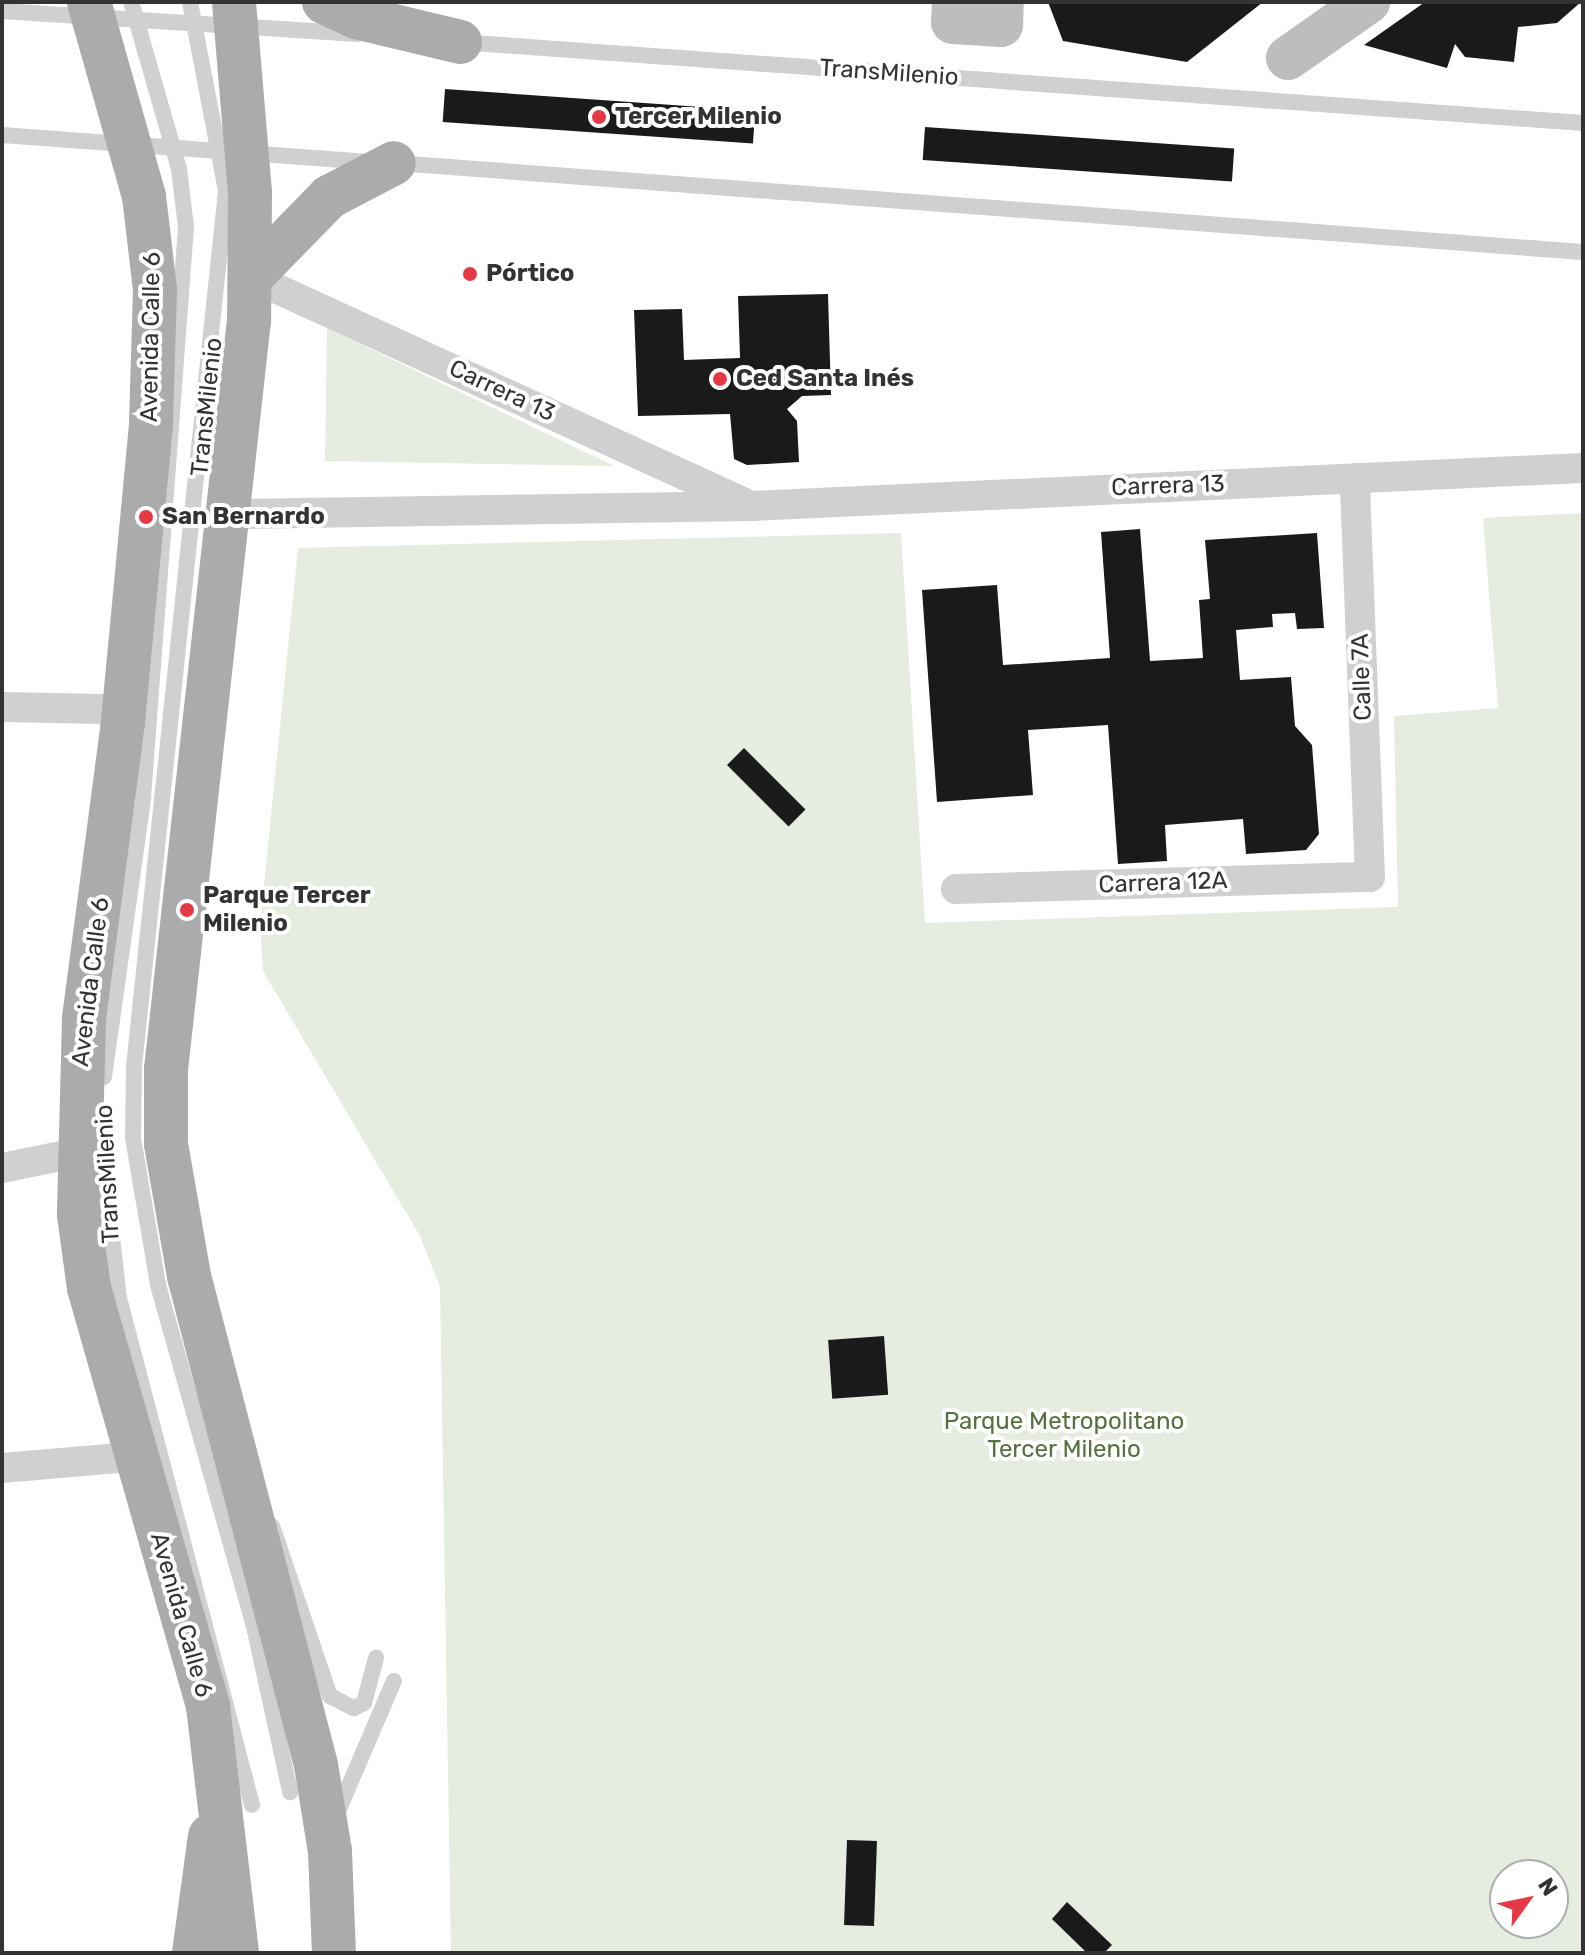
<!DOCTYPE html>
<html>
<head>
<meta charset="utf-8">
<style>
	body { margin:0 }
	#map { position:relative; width:1585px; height:1955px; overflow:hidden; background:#fff; font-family:Rubik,sans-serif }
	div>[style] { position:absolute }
	.green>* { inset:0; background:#e6ecdf }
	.building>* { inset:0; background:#1a1a1a; transform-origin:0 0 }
	.lane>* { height:16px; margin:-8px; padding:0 8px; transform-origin:8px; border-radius:8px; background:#d0d0d0 }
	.street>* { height:30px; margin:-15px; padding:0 15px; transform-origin:15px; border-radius:15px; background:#d0d0d0 }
	.secondary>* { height:44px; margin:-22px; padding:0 22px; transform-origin:22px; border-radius:22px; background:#bdbdbd }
	.primary>* { height:44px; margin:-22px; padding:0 22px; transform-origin:22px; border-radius:22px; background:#ababab }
	.dots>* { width:22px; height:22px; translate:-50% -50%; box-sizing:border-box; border:4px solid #fff; border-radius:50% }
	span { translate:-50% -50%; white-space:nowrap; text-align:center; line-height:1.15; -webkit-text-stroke:8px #fff; paint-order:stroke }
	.street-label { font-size:24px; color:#333 }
	.poi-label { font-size:24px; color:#333; font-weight:700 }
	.left { translate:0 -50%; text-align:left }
	.park-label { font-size:24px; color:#56703f }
	.frame { position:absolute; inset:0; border:4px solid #333; pointer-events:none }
	.north { position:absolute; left:1489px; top:1859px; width:80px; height:80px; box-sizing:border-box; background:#fff; border:2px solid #adadad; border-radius:50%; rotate:57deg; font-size:22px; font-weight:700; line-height:32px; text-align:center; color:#333 }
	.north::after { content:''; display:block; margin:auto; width:28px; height:36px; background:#e63946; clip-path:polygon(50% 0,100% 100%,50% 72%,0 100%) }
</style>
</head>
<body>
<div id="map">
	<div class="green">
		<div style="clip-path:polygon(327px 328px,614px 466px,325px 461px)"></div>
		<div style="clip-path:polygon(evenodd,1583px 513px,1583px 1953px,451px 1953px,440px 1287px,420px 1236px,263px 971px,260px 925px,298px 548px,901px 533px,925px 923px,1398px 907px,1394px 716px,1498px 708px,1483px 518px,1583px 513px,1505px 1875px,1553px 1875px,1553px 1923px,1505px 1923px,1505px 1875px)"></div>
	</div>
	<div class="building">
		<div style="clip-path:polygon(1048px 2px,1263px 2px,1187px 62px,1063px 41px)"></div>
		<div style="clip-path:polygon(1425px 2px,1581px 2px,1557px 23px,1518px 27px,1514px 62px,1465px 57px,1455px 44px,1447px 68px,1364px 45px)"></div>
		<div style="left:445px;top:89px;width:311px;height:33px;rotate:4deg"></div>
		<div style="left:925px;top:127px;width:310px;height:33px;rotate:4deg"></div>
		<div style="clip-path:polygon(828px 294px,831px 395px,802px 396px,787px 409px,797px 421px,799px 462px,747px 465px,734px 459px,730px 414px,638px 416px,634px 310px,682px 309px,684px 360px,740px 358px,738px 296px)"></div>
		<div style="clip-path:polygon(1140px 529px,1150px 661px,1203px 658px,1199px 600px,1210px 599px,1205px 540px,1317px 533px,1324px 628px,1297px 629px,1295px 613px,1272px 614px,1273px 627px,1236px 630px,1240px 680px,1291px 677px,1295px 726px,1312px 745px,1319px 834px,1306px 850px,1246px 854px,1243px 819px,1165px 825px,1167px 861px,1118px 864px,1108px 725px,1028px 730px,1033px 795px,937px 802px,922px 590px,997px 585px,1003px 665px,1110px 658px,1101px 532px)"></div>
		<div style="left:744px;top:748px;width:87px;height:24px;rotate:45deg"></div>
		<div style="left:884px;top:1336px;width:59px;height:56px;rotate:86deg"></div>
		<div style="left:847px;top:1840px;width:30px;height:85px;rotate:2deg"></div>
		<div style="clip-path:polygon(1067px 1902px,1112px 1945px,1104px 1953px,1087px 1953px,1052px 1919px)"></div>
	</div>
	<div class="lane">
		<div style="left:190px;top:2px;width:192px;rotate:79.2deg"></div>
		<div style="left:226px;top:191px;width:881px;rotate:96deg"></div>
		<div style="left:134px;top:1067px;width:71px;rotate:90.8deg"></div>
		<div style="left:133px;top:1138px;width:149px;rotate:80.3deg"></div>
		<div style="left:158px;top:1285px;width:359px;rotate:74.3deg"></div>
		<div style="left:255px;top:1631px;width:165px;rotate:77.7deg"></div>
		<div style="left:2px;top:11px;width:356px;rotate:3.7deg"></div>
		<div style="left:460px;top:42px;width:1126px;rotate:4.13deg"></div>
		<div style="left:2px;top:135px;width:368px;rotate:4.2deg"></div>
		<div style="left:396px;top:163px;width:1190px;rotate:4.29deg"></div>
		<div style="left:104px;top:1077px;width:282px;rotate:-82deg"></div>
		<div style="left:143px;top:798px;width:573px;rotate:-85.69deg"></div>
		<div style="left:186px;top:227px;width:58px;rotate:-96.9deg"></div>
		<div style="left:179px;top:169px;width:174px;rotate:-106deg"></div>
		<div style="left:101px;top:1141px;width:158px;rotate:83.5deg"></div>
		<div style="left:119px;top:1298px;width:524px;rotate:75.3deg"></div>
		<div style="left:272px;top:1526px;width:180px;rotate:71.2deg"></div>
		<div style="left:330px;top:1696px;width:27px;rotate:27deg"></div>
		<div style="left:354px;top:1708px;width:11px;rotate:-27deg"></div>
		<div style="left:364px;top:1703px;width:47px;rotate:-75.1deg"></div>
		<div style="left:336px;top:1816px;width:147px;rotate:-66.8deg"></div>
	</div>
	<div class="street">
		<div style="left:251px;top:277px;width:541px;rotate:24.58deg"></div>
		<div style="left:233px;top:514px;width:519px;rotate:-0.88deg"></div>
		<div style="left:752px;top:506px;width:832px;rotate:-2.62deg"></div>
		<div style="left:2px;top:707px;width:101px;rotate:1.1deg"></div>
		<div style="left:103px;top:709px;width:24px;rotate:33deg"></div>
		<div style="left:956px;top:889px;width:414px;rotate:-1.7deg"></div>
		<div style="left:1370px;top:877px;width:399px;rotate:-92.2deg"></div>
		<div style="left:2px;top:1168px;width:76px;rotate:-11.5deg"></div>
		<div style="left:2px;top:1468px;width:116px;rotate:-4.9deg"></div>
	</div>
	<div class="secondary">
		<div style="left:954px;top:2px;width:20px;rotate:93deg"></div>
		<div style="left:953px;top:22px;width:48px;rotate:3.6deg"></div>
		<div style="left:1001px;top:25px;width:23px;rotate:-88deg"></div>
		<div style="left:1288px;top:58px;width:98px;rotate:-35deg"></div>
	</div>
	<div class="primary">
		<div style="left:89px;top:2px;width:202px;rotate:74.2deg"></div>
		<div style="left:144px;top:196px;width:94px;rotate:83.3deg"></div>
		<div style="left:155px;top:289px;width:136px;rotate:91.7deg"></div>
		<div style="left:151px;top:425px;width:298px;rotate:95.4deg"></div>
		<div style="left:123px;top:722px;width:300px;rotate:97.5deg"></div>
		<div style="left:84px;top:1019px;width:196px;rotate:91.5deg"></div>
		<div style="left:79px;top:1215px;width:74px;rotate:82.2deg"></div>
		<div style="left:89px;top:1288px;width:435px;rotate:74.1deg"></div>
		<div style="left:208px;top:1706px;width:249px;rotate:83.3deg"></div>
		<div style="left:234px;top:2px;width:191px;rotate:85.2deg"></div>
		<div style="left:250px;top:192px;width:128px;rotate:90.4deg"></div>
		<div style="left:249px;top:320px;width:754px;rotate:96.32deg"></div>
		<div style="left:166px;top:1069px;width:75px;rotate:90deg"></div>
		<div style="left:166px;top:1144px;width:134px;rotate:80.1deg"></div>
		<div style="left:189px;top:1276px;width:505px;rotate:75.44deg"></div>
		<div style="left:316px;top:1765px;width:87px;rotate:80.8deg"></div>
		<div style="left:330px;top:1851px;width:102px;rotate:87.8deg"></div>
		<div style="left:324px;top:2px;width:35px;rotate:25deg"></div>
		<div style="left:356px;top:17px;width:107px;rotate:13.5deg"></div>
		<div style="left:251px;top:277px;width:112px;rotate:-45.7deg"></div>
		<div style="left:329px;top:197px;width:73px;rotate:-27.6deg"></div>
		<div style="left:194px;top:1953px;width:118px;rotate:-82.2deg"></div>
	</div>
	<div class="dots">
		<div style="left:599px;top:117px;background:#e63946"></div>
		<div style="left:470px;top:274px;background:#e63946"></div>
		<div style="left:720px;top:379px;background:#e63946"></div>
		<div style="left:146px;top:517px;background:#e63946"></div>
		<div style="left:187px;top:910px;background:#e63946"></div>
	</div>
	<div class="street-label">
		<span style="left:889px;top:73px;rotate:4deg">TransMilenio</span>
		<span style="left:151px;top:337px;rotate:-89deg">Avenida Calle 6</span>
		<span style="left:502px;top:391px;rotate:25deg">Carrera 13</span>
		<span style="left:207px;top:407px;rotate:-84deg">TransMilenio</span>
		<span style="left:1168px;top:486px;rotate:-2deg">Carrera 13</span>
		<span style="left:1362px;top:677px;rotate:-92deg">Calle 7A</span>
		<span style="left:1163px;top:883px;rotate:-2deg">Carrera 12A</span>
		<span style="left:91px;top:982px;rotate:-83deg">Avenida Calle 6</span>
		<span style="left:108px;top:1174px;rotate:-93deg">TransMilenio</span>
		<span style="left:181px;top:1615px;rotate:74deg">Avenida Calle 6</span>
	</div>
	<div class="poi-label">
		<span class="left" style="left:615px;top:117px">Tercer Milenio</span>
		<span class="left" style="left:486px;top:274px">Pórtico</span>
		<span class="left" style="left:736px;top:379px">Ced Santa Inés</span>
		<span class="left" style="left:162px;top:517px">San Bernardo</span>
		<span class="left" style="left:203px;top:910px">Parque Tercer<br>Milenio</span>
	</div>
	<div class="park-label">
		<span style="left:1064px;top:1436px">Parque Metropolitano<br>Tercer Milenio</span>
	</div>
	<div class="frame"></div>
	<div class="north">N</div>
</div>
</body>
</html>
